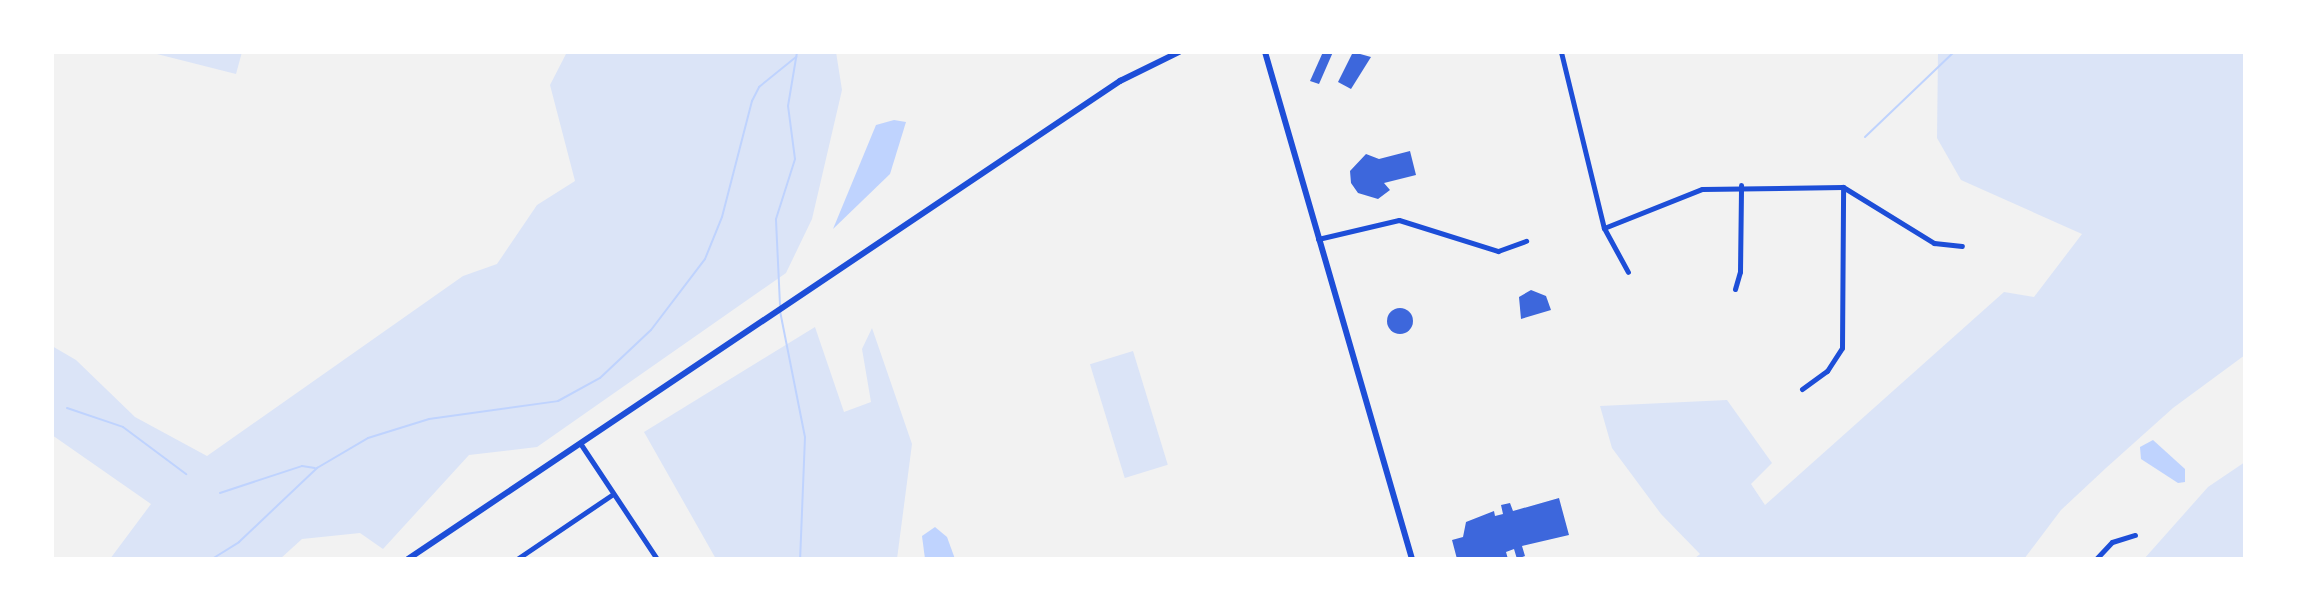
<!DOCTYPE html>
<html>
<head>
<meta charset="utf-8">
<style>
	body { margin:0 }
	#map { position:relative; width:2297px; height:611px; overflow:hidden; background:#f2f2f2; font-family:Jost,sans-serif }
	div>[style] { position:absolute }
	.green>* { inset:0; background:#dbe4f7; transform-origin:0 0 }
	.water>* { inset:0; background:#bfd3fe }
	.stream>* { height:2px; margin:-1px; padding:0 1px; transform-origin:1px; border-radius:1px; background:#bfd3fe }
	.building>* { inset:0; background:#3d67dc }
	.round { border-radius:50% }
	.minor>* { height:5px; margin:-2.5px; padding:0 2.5px; transform-origin:2.5px; border-radius:2.5px; background:#1d4ed8 }
	.tertiary>* { height:6px; margin:-3px; padding:0 3px; transform-origin:3px; border-radius:3px; background:#1d4ed8 }
	span { translate:-50% -50%; white-space:nowrap; text-align:center; line-height:1.15; -webkit-text-stroke:8px #fff; paint-order:stroke }
	.frame { position:absolute; inset:0; border:54px solid #fff; pointer-events:none }
</style>
</head>
<body>
<div id="map">
	<div class="green">
		<div style="clip-path:polygon(149px 52px,242px 52px,236px 74px)"></div>
		<div style="clip-path:polygon(567px 52px,836px 52px,842px 90px,812px 219px,786px 273px,537px 447px,469px 455px,383px 549px,360px 533px,302px 539px,280px 559px,110px 559px,151px 504px,52px 435px,52px 346px,76px 360px,135px 417px,207px 456px,463px 276px,497px 264px,537px 205px,575px 181px,550px 85px)"></div>
		<div style="clip-path:polygon(1938px 52px,2245px 52px,2245px 355px,2173px 408px,2106px 468px,2061px 510px,2024px 559px,1694px 559px,1700px 554px,1661px 514px,1612px 448px,1600px 406px,1727px 400px,1772px 463px,1751px 484px,1765px 505px,2004px 292px,2034px 297px,2082px 234px,1961px 180px,1937px 138px)"></div>
		<div style="clip-path:polygon(815px 327px,844px 412px,871px 402px,862px 349px,872px 328px,912px 444px,897px 559px,716px 559px,644px 432px)"></div>
		<div style="left:1133px;top:351px;width:119px;height:45px;rotate:73deg"></div>
		<div style="clip-path:polygon(2245px 462px,2244px 559px,2144px 559px,2208px 487px)"></div>
	</div>
	<div class="water">
		<div style="clip-path:polygon(894px 120px,906px 122px,890px 174px,833px 229px,876px 125px)"></div>
		<div style="clip-path:polygon(2153px 440px,2185px 469px,2185px 482px,2178px 483px,2141px 459px,2140px 447px)"></div>
		<div style="clip-path:polygon(935px 527px,947px 537px,955px 559px,925px 559px,922px 536px)"></div>
	</div>
	<div class="stream">
		<div style="left:1865px;top:137px;width:123px;rotate:-43.7deg"></div>
		<div style="left:780px;top:305px;width:86px;rotate:-92.7deg"></div>
		<div style="left:776px;top:219px;width:63px;rotate:-72.4deg"></div>
		<div style="left:795px;top:159px;width:53px;rotate:-97.5deg"></div>
		<div style="left:788px;top:106px;width:55px;rotate:-80.5deg"></div>
		<div style="left:780px;top:311px;width:128px;rotate:78.8deg"></div>
		<div style="left:805px;top:437px;width:122px;rotate:92.3deg"></div>
		<div style="left:67px;top:408px;width:59px;rotate:18.7deg"></div>
		<div style="left:123px;top:427px;width:79px;rotate:36.7deg"></div>
		<div style="left:220px;top:493px;width:86px;rotate:-18.2deg"></div>
		<div style="left:302px;top:466px;width:13px;rotate:9deg"></div>
		<div style="left:212px;top:559px;width:32px;rotate:-32deg"></div>
		<div style="left:239px;top:542px;width:108px;rotate:-43.5deg"></div>
		<div style="left:317px;top:468px;width:59px;rotate:-30.5deg"></div>
		<div style="left:368px;top:438px;width:64px;rotate:-17.3deg"></div>
		<div style="left:429px;top:419px;width:130px;rotate:-7.9deg"></div>
		<div style="left:558px;top:401px;width:48px;rotate:-28.7deg"></div>
		<div style="left:600px;top:378px;width:70px;rotate:-43.3deg"></div>
		<div style="left:651px;top:330px;width:89px;rotate:-52.7deg"></div>
		<div style="left:705px;top:259px;width:45px;rotate:-68deg"></div>
		<div style="left:722px;top:217px;width:120px;rotate:-75.5deg"></div>
		<div style="left:752px;top:101px;width:16px;rotate:-63deg"></div>
		<div style="left:759px;top:87px;width:48px;rotate:-39deg"></div>
	</div>
	<div class="building">
		<div style="clip-path:polygon(1323px 52px,1333px 52px,1319px 84px,1310px 81px)"></div>
		<div style="clip-path:polygon(1353px 52px,1371px 57px,1351px 89px,1338px 82px)"></div>
		<div style="clip-path:polygon(1410px 151px,1416px 175px,1384px 183px,1390px 190px,1378px 199px,1358px 193px,1351px 183px,1350px 171px,1366px 154px,1379px 159px)"></div>
		<div style="clip-path:polygon(1531px 290px,1546px 296px,1551px 310px,1521px 319px,1519px 297px)"></div>
		<div class="round" style="left:1387px;top:308px;width:26px;height:26px"></div>
		<div style="clip-path:polygon(1559px 498px,1569px 535px,1522px 546px,1525px 556px,1517px 559px,1514px 549px,1506px 552px,1508px 559px,1457px 559px,1452px 540px,1463px 537px,1466px 522px,1494px 511px,1495px 516px,1503px 514px,1501px 505px,1510px 503px,1513px 511px)"></div>
	</div>
	<div class="minor">
		<div style="left:1561px;top:52px;width:181px;rotate:76.3deg"></div>
		<div style="left:1604px;top:228px;width:50px;rotate:61.4deg"></div>
		<div style="left:1604px;top:228px;width:105px;rotate:-21.7deg"></div>
		<div style="left:1702px;top:189px;width:141px;rotate:-0.8deg"></div>
		<div style="left:1843px;top:187px;width:107px;rotate:31.6deg"></div>
		<div style="left:1934px;top:243px;width:28px;rotate:6deg"></div>
		<div style="left:1318px;top:239px;width:83px;rotate:-13.2deg"></div>
		<div style="left:1399px;top:220px;width:104px;rotate:17.4deg"></div>
		<div style="left:1498px;top:251px;width:30px;rotate:-20deg"></div>
		<div style="left:1735px;top:289px;width:18px;rotate:-74deg"></div>
		<div style="left:1740px;top:272px;width:87px;rotate:-89.3deg"></div>
		<div style="left:1802px;top:389px;width:31px;rotate:-36deg"></div>
		<div style="left:1827px;top:371px;width:27px;rotate:-57deg"></div>
		<div style="left:1842px;top:348px;width:161px;rotate:-89.6deg"></div>
		<div style="left:580px;top:443px;width:139px;rotate:56.4deg"></div>
		<div style="left:517px;top:559px;width:116px;rotate:-34.1deg"></div>
		<div style="left:2096px;top:559px;width:23px;rotate:-47deg"></div>
		<div style="left:2112px;top:542px;width:24px;rotate:-17deg"></div>
	</div>
	<div class="tertiary">
		<div style="left:1265px;top:52px;width:528px;rotate:73.83deg"></div>
		<div style="left:408px;top:559px;width:858px;rotate:-33.88deg"></div>
		<div style="left:1120px;top:81px;width:66px;rotate:-26.2deg"></div>
	</div>
	<div class="frame"></div>
</div>
</body>
</html>
